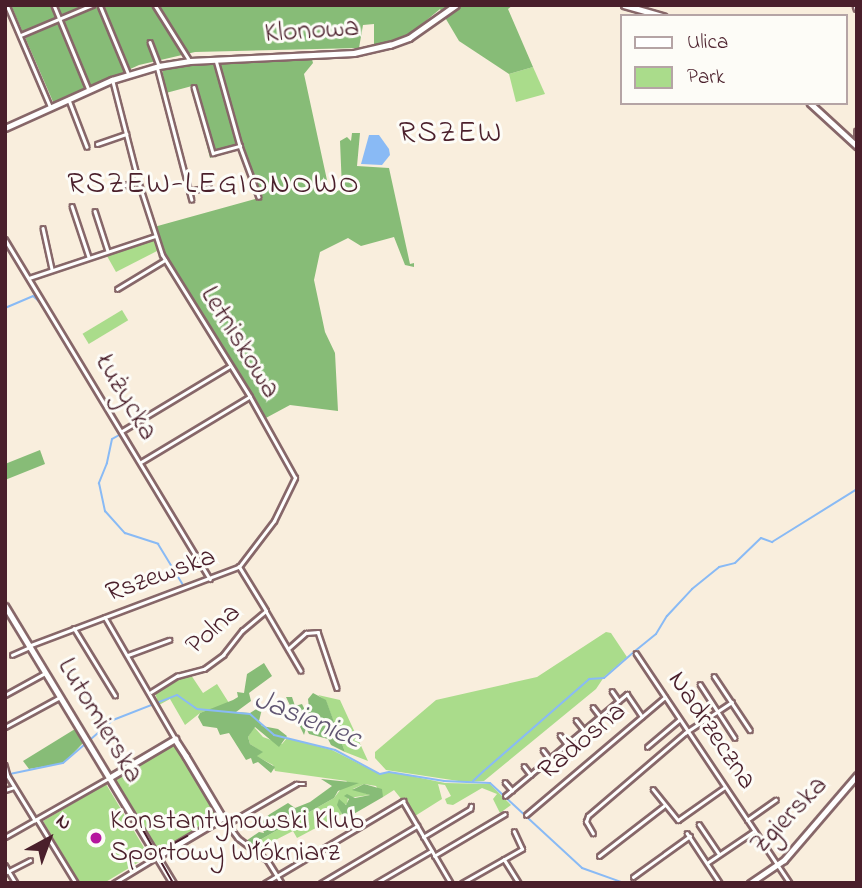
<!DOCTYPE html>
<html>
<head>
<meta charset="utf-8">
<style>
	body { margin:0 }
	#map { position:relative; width:862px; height:888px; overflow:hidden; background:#f9eedd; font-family:"Indie Flower",sans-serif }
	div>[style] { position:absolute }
	.green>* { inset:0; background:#aadc8b; transform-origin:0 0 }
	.forest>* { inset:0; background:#87bc77 }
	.water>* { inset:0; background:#89baf5 }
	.stream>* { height:2px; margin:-1px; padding:0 1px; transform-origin:1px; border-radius:1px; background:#89baf5 }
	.roads { filter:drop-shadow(2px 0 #876769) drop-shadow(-2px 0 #876769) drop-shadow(0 2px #876769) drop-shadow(0 -2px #876769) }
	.minor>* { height:2.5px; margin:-1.25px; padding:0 1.25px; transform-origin:1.25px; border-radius:1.25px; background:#fff }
	.tertiary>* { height:4.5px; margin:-2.25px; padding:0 2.25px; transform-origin:2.25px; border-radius:2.25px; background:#fff }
	.secondary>* { height:5px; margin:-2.5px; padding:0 2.5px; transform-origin:2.5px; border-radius:2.5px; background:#fff }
	.tram>* { height:2px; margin:-1px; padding:0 1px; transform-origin:1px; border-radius:1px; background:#4a1f2b }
	.dots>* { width:19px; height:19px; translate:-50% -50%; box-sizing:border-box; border:4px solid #fdfcf7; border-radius:50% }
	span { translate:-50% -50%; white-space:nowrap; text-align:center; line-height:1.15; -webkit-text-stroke:6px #fdfcf7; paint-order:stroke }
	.street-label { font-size:28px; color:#4a1f2b }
	.poi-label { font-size:28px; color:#4a1f2b }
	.left { translate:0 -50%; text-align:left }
	.neighbourhood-label { font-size:30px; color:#4a1f2b; letter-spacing:2px }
	.water-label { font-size:30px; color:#605572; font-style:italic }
	.frame { position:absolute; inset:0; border:7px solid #4a1f2b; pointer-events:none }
	.legend { position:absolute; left:620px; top:14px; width:228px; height:91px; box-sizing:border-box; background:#fdfcf7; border:2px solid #b5a4a5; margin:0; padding:9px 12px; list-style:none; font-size:21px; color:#4a1f2b }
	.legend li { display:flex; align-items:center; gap:14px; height:35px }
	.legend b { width:35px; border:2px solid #b5a4a5 }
	.north { position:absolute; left:14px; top:804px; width:70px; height:70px; -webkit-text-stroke:5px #fdfcf7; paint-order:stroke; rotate:41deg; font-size:19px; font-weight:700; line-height:28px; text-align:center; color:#4a1f2b }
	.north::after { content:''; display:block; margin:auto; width:24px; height:32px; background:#4a1f2b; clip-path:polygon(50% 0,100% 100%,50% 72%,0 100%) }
</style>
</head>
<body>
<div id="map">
	<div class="green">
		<div style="clip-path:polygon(533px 67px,545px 94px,516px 102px,509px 74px)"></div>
		<div style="clip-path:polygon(154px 237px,159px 250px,116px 272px,107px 256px)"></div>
		<div style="left:122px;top:310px;width:12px;height:46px;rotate:59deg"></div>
		<div style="clip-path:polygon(606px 632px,611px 633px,627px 657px,604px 677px,596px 689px,484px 781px,465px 782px,386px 770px,375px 758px,375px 752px,436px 700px,537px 677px)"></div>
		<div style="clip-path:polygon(191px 675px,203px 693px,217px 684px,229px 703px,200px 713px,185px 725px,170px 699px,159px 705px,155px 693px,180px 677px)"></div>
		<div style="clip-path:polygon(318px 695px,340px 700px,368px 761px,345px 752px,326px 701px)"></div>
		<div style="clip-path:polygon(254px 727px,263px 737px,282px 744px,287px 738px,332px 750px,380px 774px,392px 772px,445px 783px,490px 784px,511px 805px,500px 813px,493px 799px,497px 794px,482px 788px,453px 805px,447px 804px,445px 799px,451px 796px,445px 785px,438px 784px,442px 799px,415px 816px,394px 790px,383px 797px,376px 786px,364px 784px,353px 789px,370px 795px,348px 798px,347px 804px,340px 806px,342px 814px,297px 838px,293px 831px,258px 849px,251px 845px,334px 798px,347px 781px,275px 771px,273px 765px,256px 756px,262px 752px,250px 744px,248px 737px)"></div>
		<div style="clip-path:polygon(175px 742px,220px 816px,159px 854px,113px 781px,114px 777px)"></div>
		<div style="clip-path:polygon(106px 784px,149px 856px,104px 883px,80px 883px,43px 821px)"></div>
	</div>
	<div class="forest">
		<div style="clip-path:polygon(11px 5px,513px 5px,508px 9px,533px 67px,509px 74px,459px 41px,440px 9px,409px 35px,374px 46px,374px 24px,363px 25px,359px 48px,195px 52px,139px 65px,54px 104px)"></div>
		<div style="clip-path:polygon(311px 56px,313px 63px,304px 74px,330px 194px,342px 189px,340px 141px,347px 137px,351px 141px,352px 133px,360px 133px,357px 166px,389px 168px,410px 264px,414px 263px,414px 267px,405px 265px,394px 237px,361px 246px,348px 238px,320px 252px,314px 280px,325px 332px,335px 353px,338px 411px,290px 405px,264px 419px,164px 257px,154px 227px,262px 197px,242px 148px,210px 158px,192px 86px,166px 93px,162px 68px,195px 62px)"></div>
		<div style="clip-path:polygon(40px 450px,45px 464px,5px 480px,5px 464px)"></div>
		<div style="clip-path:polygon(264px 663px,272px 676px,249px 693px,251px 701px,236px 712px,250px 713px,263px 705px,259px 721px,262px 726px,278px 729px,287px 736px,279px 747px,255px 727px,248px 737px,250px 744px,263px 752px,257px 756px,275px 767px,271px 773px,258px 762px,253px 764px,251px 758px,246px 760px,229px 733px,220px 735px,217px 728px,203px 726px,198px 717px,200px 713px,233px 700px,238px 697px,237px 692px,244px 693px,247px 674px)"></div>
		<div style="clip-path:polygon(313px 693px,326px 700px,345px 752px,331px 745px,328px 739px,309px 734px,306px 728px,304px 735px,286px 697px,292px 697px,295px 706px,302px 704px,305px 710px,309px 708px,308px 699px)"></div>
		<div style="clip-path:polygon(75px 729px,83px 743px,64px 763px,29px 769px,23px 761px)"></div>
		<div style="clip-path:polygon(321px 779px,359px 783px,338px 791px,334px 798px,251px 845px,246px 841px,259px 832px,264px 833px,260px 822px,270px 814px,288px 803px,295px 808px,310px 802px,332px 786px)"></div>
		<div style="clip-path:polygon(364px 784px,382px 789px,383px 797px,345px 819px,337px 805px,339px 799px,346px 805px,349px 799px,344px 796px,347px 794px,355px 798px,370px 795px,352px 790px)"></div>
	</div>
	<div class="water">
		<div style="clip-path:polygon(369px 135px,379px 135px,389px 149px,390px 155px,382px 165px,361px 164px)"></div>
	</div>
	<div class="stream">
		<div style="left:5px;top:308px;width:30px;rotate:-23deg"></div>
		<div style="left:33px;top:296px;width:9px;rotate:41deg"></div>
		<div style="left:40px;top:302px;width:155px;rotate:58.5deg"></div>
		<div style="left:121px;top:434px;width:10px;rotate:151deg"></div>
		<div style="left:112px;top:439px;width:25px;rotate:102deg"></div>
		<div style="left:107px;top:463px;width:22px;rotate:112deg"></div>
		<div style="left:99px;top:483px;width:29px;rotate:78deg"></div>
		<div style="left:105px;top:511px;width:30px;rotate:48deg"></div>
		<div style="left:125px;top:533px;width:35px;rotate:18deg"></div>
		<div style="left:158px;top:544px;width:48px;rotate:58.6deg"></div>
		<div style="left:635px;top:651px;width:27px;rotate:-39deg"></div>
		<div style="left:656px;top:634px;width:21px;rotate:-59deg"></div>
		<div style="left:667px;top:616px;width:37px;rotate:-47deg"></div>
		<div style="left:692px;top:589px;width:35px;rotate:-39deg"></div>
		<div style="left:719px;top:567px;width:16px;rotate:-14deg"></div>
		<div style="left:735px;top:563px;width:36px;rotate:-44deg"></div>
		<div style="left:761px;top:538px;width:12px;rotate:20deg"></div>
		<div style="left:772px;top:542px;width:100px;rotate:-31.9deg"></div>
		<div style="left:486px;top:769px;width:137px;rotate:-41.1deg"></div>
		<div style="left:589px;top:679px;width:15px;rotate:-4deg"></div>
		<div style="left:604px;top:678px;width:38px;rotate:-41deg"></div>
		<div style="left:5px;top:775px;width:59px;rotate:-11.7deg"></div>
		<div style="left:63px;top:763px;width:66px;rotate:-40.7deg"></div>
		<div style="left:113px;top:720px;width:69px;rotate:-21.3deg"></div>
		<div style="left:177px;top:695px;width:24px;rotate:35deg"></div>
		<div style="left:197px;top:709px;width:53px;rotate:5.4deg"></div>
		<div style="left:250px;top:714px;width:32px;rotate:41deg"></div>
		<div style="left:274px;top:735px;width:63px;rotate:13.8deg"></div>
		<div style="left:335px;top:750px;width:51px;rotate:28.1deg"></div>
		<div style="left:380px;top:774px;width:9px;rotate:-13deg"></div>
		<div style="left:389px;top:772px;width:56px;rotate:9.3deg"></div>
		<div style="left:444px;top:781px;width:46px;rotate:2.5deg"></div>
		<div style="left:490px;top:783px;width:125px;rotate:42.7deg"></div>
		<div style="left:582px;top:868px;width:45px;rotate:19.7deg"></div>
		<div style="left:473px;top:781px;width:16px;rotate:-43deg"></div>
	</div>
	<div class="roads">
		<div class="minor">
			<div style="left:7px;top:5px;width:110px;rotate:66.9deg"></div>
			<div style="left:54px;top:5px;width:92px;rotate:67.6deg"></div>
			<div style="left:100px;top:5px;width:76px;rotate:67.5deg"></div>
			<div style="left:155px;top:5px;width:66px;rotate:58deg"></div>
			<div style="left:21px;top:35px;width:77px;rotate:-22.9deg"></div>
			<div style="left:150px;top:42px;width:26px;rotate:69deg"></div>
			<div style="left:216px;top:60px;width:89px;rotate:74.4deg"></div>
			<div style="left:240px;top:146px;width:54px;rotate:69.6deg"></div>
			<div style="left:157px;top:66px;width:138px;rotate:75.4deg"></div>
			<div style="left:194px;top:87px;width:69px;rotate:73.9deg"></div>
			<div style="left:213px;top:153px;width:28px;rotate:-15deg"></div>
			<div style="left:69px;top:100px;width:50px;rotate:69deg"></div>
			<div style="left:97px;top:144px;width:31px;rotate:-19deg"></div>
			<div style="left:113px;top:189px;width:26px;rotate:-18deg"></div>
			<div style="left:189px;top:191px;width:20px;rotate:-11deg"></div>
			<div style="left:72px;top:206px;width:54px;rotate:71.6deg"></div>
			<div style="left:95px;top:211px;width:42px;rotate:72deg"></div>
			<div style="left:43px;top:228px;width:42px;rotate:77.6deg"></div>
			<div style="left:5px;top:239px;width:397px;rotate:58.9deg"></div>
			<div style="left:29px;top:278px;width:133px;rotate:-18.4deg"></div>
			<div style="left:117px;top:289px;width:56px;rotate:-31.1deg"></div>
			<div style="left:122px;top:431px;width:126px;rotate:-31deg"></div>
			<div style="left:141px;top:462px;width:126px;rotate:-31deg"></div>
			<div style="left:266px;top:611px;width:69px;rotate:59.7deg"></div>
			<div style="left:105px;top:617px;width:140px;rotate:60deg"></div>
			<div style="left:74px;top:628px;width:79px;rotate:58.5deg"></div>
			<div style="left:31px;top:645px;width:222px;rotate:-20.6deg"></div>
			<div style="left:239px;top:567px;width:58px;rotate:-52.7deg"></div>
			<div style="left:274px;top:521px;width:48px;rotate:-64deg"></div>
			<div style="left:295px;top:478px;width:93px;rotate:-119.1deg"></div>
			<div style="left:250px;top:397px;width:167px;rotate:-121.8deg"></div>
			<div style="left:162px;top:255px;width:78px;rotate:-108deg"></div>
			<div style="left:138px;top:181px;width:104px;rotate:-104.4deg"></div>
			<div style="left:288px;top:649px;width:24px;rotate:-42deg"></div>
			<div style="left:306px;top:633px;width:12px;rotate:-5deg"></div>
			<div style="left:318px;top:632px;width:59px;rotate:71.3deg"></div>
			<div style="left:636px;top:653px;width:277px;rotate:56.2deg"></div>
			<div style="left:12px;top:655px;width:20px;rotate:-24deg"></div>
			<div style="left:128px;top:655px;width:44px;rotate:-20.1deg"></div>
			<div style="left:714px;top:676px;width:65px;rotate:56.3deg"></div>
			<div style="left:700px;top:684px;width:64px;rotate:57.1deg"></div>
			<div style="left:612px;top:691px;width:12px;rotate:55deg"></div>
			<div style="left:151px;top:692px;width:31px;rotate:-32deg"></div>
			<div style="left:177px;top:676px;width:28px;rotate:-15deg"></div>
			<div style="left:204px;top:669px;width:24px;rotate:-36deg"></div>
			<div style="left:223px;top:655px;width:31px;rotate:-52deg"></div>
			<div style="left:242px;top:631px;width:31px;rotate:-40deg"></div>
			<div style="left:266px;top:611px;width:52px;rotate:-121.5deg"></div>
			<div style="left:5px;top:695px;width:46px;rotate:-28.8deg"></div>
			<div style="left:593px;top:707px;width:11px;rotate:52deg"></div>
			<div style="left:576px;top:720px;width:13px;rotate:51deg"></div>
			<div style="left:5px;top:727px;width:63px;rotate:-28.6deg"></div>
			<div style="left:560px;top:735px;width:11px;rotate:52deg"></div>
			<div style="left:647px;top:747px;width:42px;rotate:-40.2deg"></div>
			<div style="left:543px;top:750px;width:11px;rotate:52deg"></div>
			<div style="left:5px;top:765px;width:11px;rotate:75deg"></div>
			<div style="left:8px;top:776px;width:52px;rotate:58.5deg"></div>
			<div style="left:524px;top:766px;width:11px;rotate:52deg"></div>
			<div style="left:505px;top:782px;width:11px;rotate:49deg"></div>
			<div style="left:653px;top:789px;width:40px;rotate:51deg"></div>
			<div style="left:678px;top:820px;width:57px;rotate:-35.1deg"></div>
			<div style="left:5px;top:790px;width:9px;rotate:-18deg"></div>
			<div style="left:505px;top:796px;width:159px;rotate:-39.9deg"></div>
			<div style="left:627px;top:694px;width:27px;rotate:56deg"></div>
			<div style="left:526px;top:815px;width:182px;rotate:-40.3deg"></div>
			<div style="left:223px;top:818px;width:25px;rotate:53deg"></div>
			<div style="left:238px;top:838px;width:38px;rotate:37deg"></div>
			<div style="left:268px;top:861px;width:26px;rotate:58deg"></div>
			<div style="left:37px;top:819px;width:75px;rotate:58.6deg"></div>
			<div style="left:747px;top:820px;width:35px;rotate:-35deg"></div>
			<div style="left:227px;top:824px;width:80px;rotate:-30.1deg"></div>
			<div style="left:296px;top:784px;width:8px"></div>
			<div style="left:699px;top:824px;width:36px;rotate:56deg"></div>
			<div style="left:687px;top:833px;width:60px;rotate:56.6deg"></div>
			<div style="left:593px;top:834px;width:14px;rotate:-120deg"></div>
			<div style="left:586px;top:822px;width:6px;rotate:-72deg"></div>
			<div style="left:588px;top:816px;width:128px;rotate:-40.6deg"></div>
			<div style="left:685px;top:733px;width:56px;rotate:-33.4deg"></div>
			<div style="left:5px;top:837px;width:120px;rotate:-29.6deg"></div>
			<div style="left:423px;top:837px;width:55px;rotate:-30.8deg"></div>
			<div style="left:470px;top:809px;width:3px;rotate:-72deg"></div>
			<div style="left:434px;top:856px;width:82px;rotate:-30.6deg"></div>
			<div style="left:599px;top:856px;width:83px;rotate:-37.7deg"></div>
			<div style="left:504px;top:859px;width:28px;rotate:58deg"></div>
			<div style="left:707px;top:863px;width:57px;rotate:-34.2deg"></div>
			<div style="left:5px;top:865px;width:21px;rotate:59deg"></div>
			<div style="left:5px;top:873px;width:28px;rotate:-27deg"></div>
			<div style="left:633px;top:877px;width:70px;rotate:-35.7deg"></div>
			<div style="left:114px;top:883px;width:50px;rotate:-31.2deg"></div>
			<div style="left:265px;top:883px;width:161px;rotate:-30.7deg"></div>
			<div style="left:403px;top:801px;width:95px;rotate:59.7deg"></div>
			<div style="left:321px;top:883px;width:112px;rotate:-30.7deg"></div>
			<div style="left:376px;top:883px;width:64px;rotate:-30.2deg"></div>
			<div style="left:462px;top:883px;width:69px;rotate:-29.5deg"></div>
			<div style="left:522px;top:849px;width:19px;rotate:-115deg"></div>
		</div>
		<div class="tertiary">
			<div style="left:624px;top:5px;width:41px;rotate:15.8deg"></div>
			<div style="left:856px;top:5px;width:3px;rotate:72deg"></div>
			<div style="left:810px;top:103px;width:64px;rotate:42.5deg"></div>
			<div style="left:5px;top:128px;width:117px;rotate:-24.2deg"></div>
			<div style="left:112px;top:80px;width:49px;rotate:-16.6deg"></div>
			<div style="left:159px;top:66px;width:31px;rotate:-9deg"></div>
			<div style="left:190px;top:61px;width:164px;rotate:-2.8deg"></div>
			<div style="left:354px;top:53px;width:37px;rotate:-13deg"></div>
			<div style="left:390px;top:45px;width:20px;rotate:-20deg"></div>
			<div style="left:409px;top:38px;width:57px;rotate:-35.1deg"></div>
			<div style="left:857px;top:145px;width:13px;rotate:-90deg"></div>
			<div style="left:109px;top:778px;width:77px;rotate:-30.6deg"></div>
			<div style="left:175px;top:739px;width:20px;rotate:57deg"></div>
			<div style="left:186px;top:756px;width:72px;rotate:59.2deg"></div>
			<div style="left:223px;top:818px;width:77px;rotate:149.4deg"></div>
		</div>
		<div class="secondary">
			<div style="left:5px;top:606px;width:324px;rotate:58.8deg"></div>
			<div style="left:750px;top:883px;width:41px;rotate:-34.1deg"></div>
			<div style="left:784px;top:860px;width:112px;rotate:-49.3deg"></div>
		</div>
	</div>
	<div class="tram">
		<div style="left:143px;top:830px;width:61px;rotate:60.5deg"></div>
		<div style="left:160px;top:862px;width:12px;rotate:-81deg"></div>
		<div style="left:162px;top:850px;width:29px;rotate:-29deg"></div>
	</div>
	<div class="dots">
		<div style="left:96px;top:838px;background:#b5179e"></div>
	</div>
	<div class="street-label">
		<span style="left:312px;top:32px;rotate:-4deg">Klonowa</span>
		<span style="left:239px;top:343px;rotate:58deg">Letniskowa</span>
		<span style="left:125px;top:398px;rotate:59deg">Łużycka</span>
		<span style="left:161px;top:576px;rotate:-20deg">Rszewska</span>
		<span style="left:214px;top:630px;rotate:-41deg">Polna</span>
		<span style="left:99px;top:721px;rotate:59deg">Lutomierska</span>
		<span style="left:711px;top:731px;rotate:56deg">Nadrzeczna</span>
		<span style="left:583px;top:742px;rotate:-40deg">Radosna</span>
		<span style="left:790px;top:816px;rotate:-46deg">Zgierska</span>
	</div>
	<div class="poi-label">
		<span class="left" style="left:110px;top:838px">Konstantynowski Klub<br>Sportowy Włókniarz</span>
	</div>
	<div class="neighbourhood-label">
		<span style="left:451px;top:134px">RSZEW</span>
		<span style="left:214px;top:185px">RSZEW-LEGIONOWO</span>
	</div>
	<div class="water-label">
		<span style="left:307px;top:720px;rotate:22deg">Jasieniec</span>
	</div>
	<div class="frame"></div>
	<ul class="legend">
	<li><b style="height:9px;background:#fff"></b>Ulica</li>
	<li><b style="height:19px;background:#aadc8b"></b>Park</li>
	</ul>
	<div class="north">N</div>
</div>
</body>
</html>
